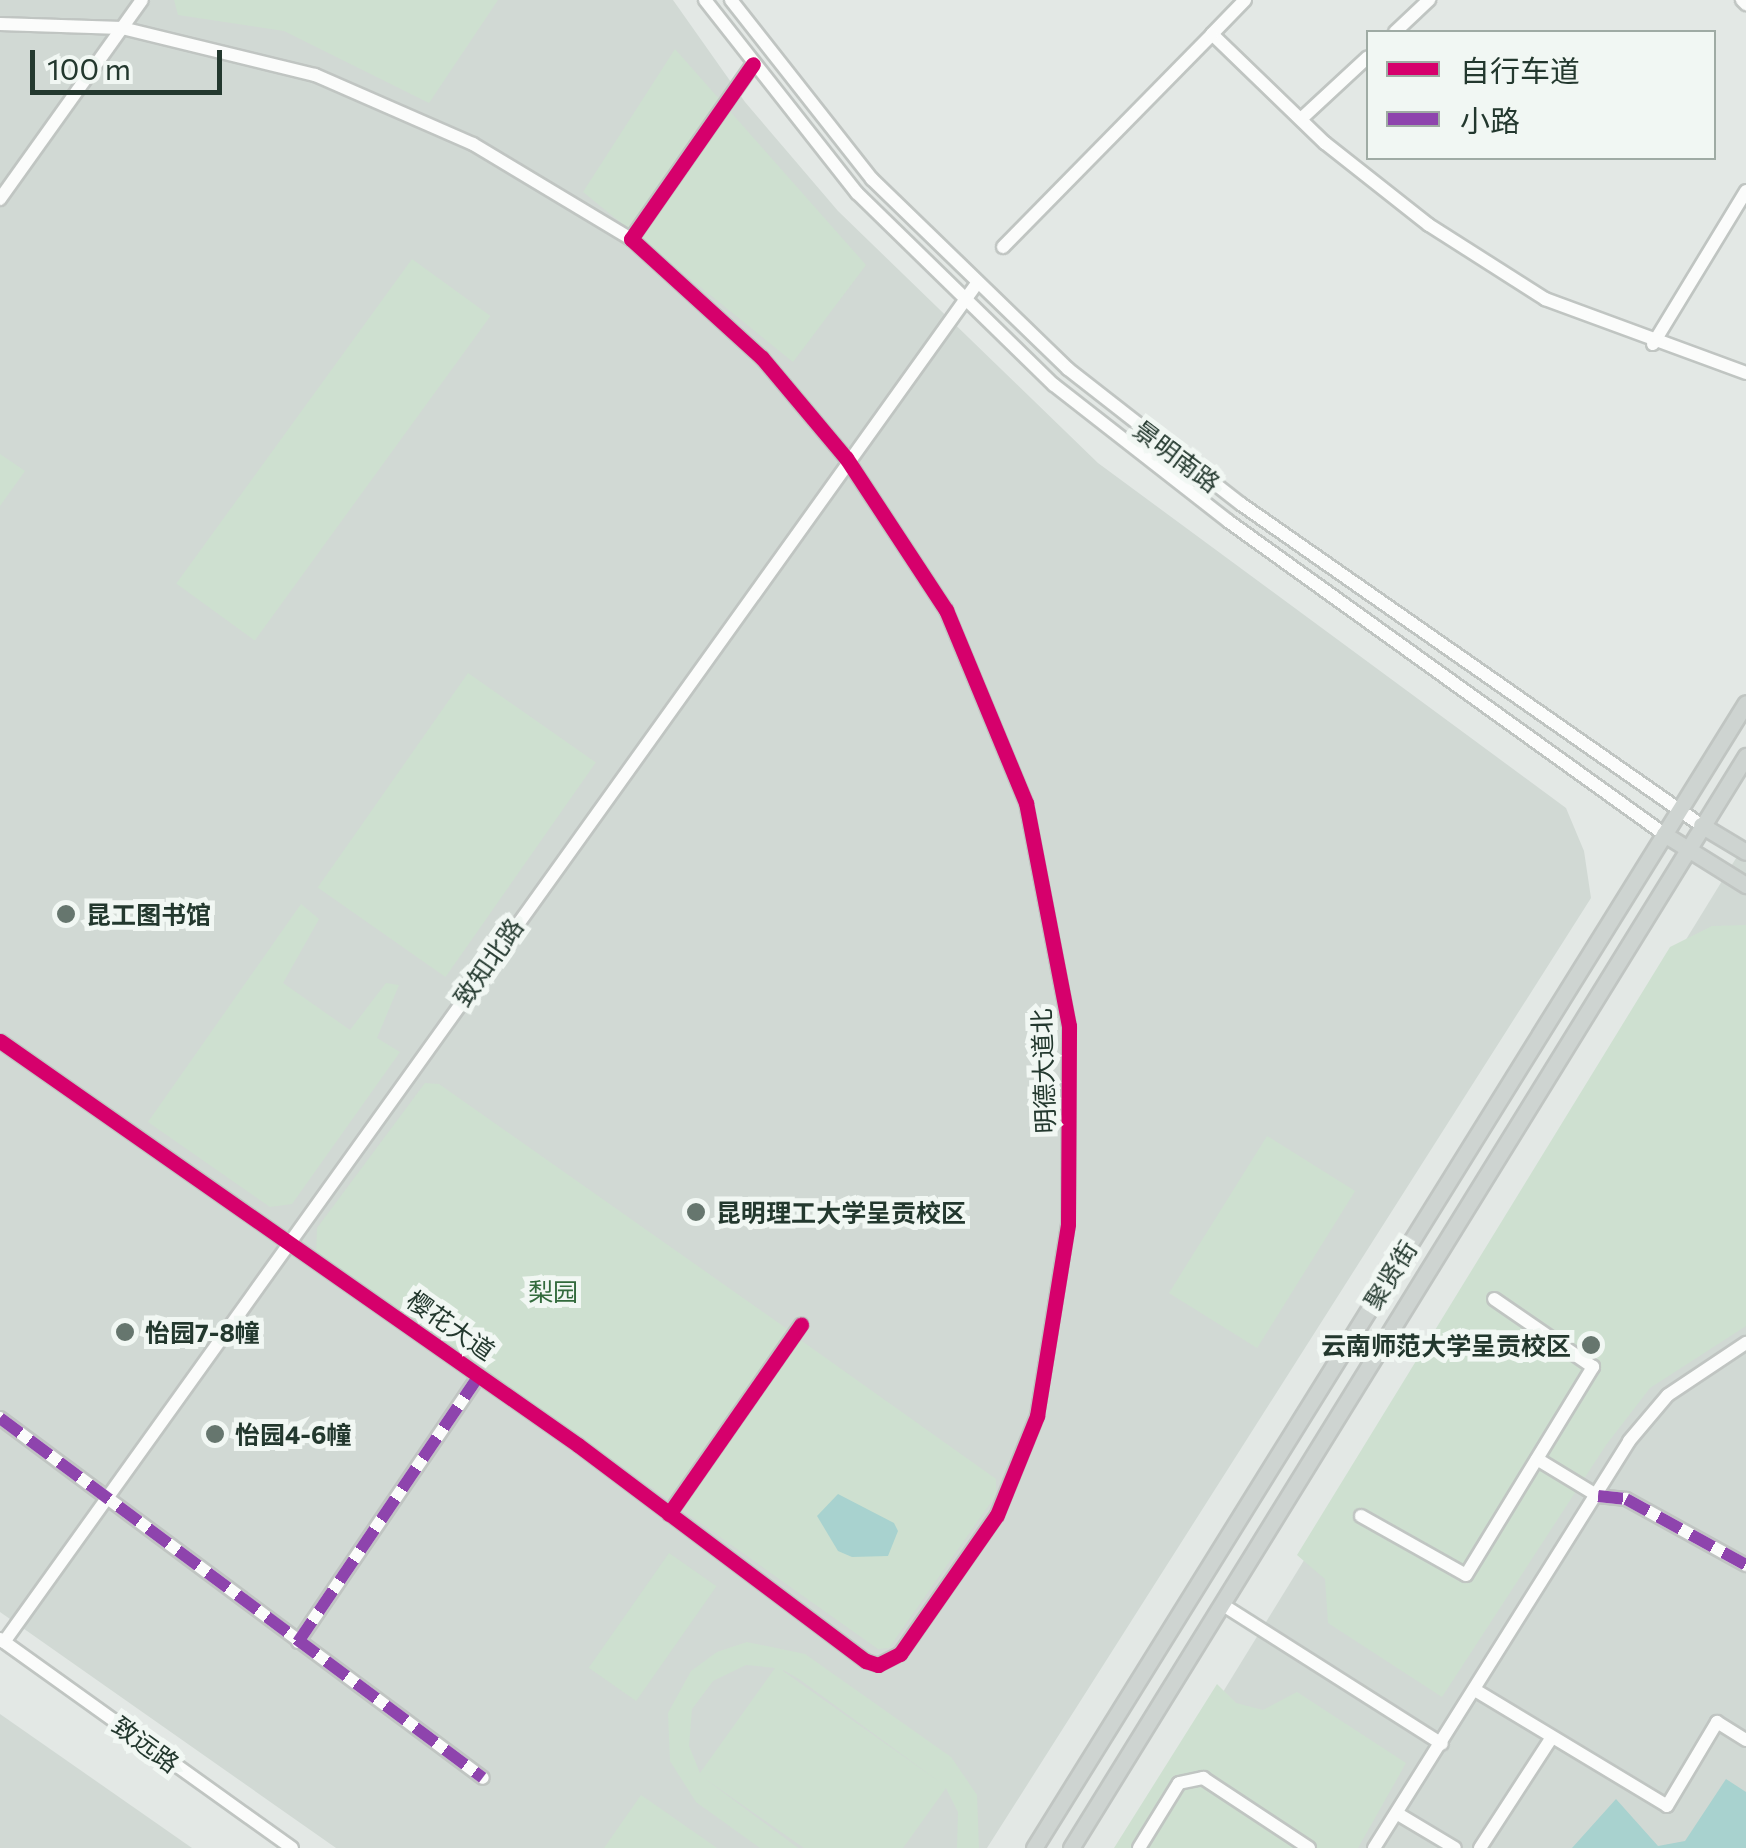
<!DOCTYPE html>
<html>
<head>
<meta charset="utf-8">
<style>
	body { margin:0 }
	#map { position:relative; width:1746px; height:1848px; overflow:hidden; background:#e3e8e5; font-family:Commissioner,"Noto Sans SC",sans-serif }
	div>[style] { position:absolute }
	.built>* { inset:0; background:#d1d9d4 }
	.green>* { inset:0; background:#cee0d0; transform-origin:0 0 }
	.water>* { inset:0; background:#a8d2cf }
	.roads { filter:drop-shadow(2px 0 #c0c5c2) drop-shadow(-2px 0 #c0c5c2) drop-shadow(0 2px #c0c5c2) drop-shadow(0 -2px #c0c5c2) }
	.minor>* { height:12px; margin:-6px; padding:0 6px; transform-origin:6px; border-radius:6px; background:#fbfcfb }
	.major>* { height:15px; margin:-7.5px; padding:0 7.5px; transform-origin:7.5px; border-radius:7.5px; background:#ced4d1 }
	.quiet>* { height:12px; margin-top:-6px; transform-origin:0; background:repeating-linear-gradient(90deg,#8e44ad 0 25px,transparent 0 37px) }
	.cycleway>* { height:15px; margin:-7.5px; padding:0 7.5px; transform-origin:7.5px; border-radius:7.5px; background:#d6006c }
	.dots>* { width:28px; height:28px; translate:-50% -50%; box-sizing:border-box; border:5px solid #f1f7f3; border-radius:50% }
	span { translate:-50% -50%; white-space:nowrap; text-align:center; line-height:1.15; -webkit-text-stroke:10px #f1f7f3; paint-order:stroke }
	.street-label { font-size:25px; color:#23382e }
	.poi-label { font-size:25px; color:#23382e; font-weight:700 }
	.left { translate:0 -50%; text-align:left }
	.right { translate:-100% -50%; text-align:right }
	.park-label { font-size:25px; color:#326a3c }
	.legend { position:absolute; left:1366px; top:30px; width:350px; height:130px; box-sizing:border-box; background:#f1f7f3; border:2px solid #9faba4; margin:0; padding:12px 18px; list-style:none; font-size:30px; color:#23382e }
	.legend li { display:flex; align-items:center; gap:20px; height:50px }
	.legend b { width:50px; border:2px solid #9faba4 }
	.scale { position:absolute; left:30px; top:50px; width:192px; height:45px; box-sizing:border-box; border:5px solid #23382e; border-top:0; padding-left:12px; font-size:30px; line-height:35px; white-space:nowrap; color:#23382e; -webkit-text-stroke:8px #f1f7f3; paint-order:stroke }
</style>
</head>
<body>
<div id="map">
	<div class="built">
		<div style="clip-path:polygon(0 0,673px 0,745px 102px,838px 211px,1098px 463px,1566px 808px,1584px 851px,1591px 898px,987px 1848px,336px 1848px,0 1612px)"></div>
		<div style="clip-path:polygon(1746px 842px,1746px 1848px,1127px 1848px)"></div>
		<div style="clip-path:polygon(0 1714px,192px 1848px,0 1848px)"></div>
	</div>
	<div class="green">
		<div style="clip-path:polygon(174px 0,498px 0,429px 103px,284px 31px,178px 15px)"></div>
		<div style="clip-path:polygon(675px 49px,866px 265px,793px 362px,583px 192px)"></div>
		<div style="left:412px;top:259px;width:97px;height:401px;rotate:36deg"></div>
		<div style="clip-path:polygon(0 454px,25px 471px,0 506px)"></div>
		<div style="left:468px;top:673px;width:156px;height:262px;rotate:35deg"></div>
		<div style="clip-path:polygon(301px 904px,319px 919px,283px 983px,350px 1030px,386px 983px,399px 985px,377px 1038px,400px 1052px,292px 1204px,270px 1207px,148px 1122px)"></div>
		<div style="clip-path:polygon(1746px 925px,1746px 1326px,1650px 1388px,1606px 1445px,1442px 1697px,1328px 1623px,1325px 1579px,1297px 1555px,1670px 947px,1712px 926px)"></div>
		<div style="clip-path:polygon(425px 1083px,439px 1084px,790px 1331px,670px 1500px,316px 1251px,317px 1228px)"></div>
		<div style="left:1267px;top:1136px;width:104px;height:185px;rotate:32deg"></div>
		<div style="clip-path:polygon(799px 1339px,996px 1479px,996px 1495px,889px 1648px,878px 1649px,678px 1507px)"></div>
		<div style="left:669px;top:1553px;width:58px;height:140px;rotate:35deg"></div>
		<div style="clip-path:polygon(evenodd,747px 1642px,805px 1654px,951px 1757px,977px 1795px,979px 1848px,957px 1848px,958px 1812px,946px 1788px,903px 1848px,804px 1848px,704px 1778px,798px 1848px,760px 1848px,696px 1802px,670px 1761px,668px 1713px,691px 1671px,717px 1652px,747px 1642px,746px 1665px,775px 1668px,700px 1773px,689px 1746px,692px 1709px,713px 1681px,746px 1665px,747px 1642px,783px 1670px,799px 1679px,941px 1783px,783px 1671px,783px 1670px)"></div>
		<div style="clip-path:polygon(1217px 1684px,1236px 1703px,1263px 1710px,1297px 1692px,1406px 1763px,1358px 1848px,1114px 1848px)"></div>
		<div style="clip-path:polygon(641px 1795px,717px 1848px,604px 1848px)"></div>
	</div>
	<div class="water">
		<div style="clip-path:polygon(838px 1494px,894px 1523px,898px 1531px,888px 1556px,852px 1557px,838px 1551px,817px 1516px)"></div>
		<div style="clip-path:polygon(1726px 1779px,1746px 1792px,1746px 1848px,1572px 1848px,1616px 1799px,1658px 1846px,1685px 1841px)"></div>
	</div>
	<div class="roads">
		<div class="minor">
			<div style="left:705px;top:0;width:246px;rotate:51.8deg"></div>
			<div style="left:857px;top:193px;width:275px;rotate:44.3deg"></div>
			<div style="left:1054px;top:385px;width:221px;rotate:38deg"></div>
			<div style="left:1228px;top:521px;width:537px;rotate:35.67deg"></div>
			<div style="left:731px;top:0;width:228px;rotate:51.8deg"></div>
			<div style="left:872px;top:179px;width:273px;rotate:44.1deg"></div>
			<div style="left:1068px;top:369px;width:219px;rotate:38deg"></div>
			<div style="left:1241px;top:504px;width:561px;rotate:34.91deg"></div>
			<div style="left:1245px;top:0;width:47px;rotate:134.1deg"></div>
			<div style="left:1212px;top:34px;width:157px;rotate:44deg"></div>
			<div style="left:1325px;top:143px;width:132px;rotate:38.3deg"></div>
			<div style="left:1429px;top:225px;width:138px;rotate:32.5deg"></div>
			<div style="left:1545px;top:299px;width:214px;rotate:20.2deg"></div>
			<div style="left:1742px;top:0;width:6px;rotate:45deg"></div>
			<div style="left:0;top:24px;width:122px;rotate:1.9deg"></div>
			<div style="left:122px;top:28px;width:199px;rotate:13.7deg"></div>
			<div style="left:315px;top:75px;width:172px;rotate:23.6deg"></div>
			<div style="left:473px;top:144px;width:184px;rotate:31deg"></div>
			<div style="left:1395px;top:32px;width:47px;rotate:-43.3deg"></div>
			<div style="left:1301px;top:119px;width:91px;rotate:-42.8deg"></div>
			<div style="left:0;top:199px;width:244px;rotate:-54.5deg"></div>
			<div style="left:1003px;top:247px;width:298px;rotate:-45.5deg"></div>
			<div style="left:1653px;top:344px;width:179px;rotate:-58.7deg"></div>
			<div style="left:0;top:1041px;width:705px;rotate:34.95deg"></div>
			<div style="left:578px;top:1445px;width:360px;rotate:36.9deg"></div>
			<div style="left:866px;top:1661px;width:13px;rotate:18deg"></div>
			<div style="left:878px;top:1665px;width:25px;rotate:-27deg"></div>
			<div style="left:900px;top:1654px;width:169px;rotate:-55.1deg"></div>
			<div style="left:997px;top:1515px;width:107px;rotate:-68deg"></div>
			<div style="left:1037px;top:1416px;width:194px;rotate:-80.8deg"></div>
			<div style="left:1068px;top:1224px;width:198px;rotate:-89.7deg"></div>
			<div style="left:1069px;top:1026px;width:227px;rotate:-100.9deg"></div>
			<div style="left:1026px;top:803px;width:209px;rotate:-112.5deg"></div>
			<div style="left:946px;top:610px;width:182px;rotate:-123.3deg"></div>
			<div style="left:846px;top:458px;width:131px;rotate:-130deg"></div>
			<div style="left:762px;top:358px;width:177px;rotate:-137.7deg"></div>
			<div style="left:631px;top:239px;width:213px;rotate:-55.1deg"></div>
			<div style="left:0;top:1418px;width:602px;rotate:36.7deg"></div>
			<div style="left:1537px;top:1459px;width:71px;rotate:31.2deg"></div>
			<div style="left:1598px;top:1496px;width:28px;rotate:6deg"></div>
			<div style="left:1626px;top:1499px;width:137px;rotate:28.8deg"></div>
			<div style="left:669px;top:1514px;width:231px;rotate:-55.1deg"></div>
			<div style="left:1361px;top:1516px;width:120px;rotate:29.3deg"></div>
			<div style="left:1466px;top:1575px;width:244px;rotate:-58.6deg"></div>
			<div style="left:1593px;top:1367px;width:120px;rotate:-145.5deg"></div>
			<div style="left:1223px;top:1605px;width:259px;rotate:32.4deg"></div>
			<div style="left:0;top:1639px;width:359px;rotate:35.6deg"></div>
			<div style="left:4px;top:1642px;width:1669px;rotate:-54.39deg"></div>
			<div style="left:298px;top:1642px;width:322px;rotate:-55.8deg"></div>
			<div style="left:1475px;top:1690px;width:224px;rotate:31.1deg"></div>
			<div style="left:1667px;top:1806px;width:98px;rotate:-59.2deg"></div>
			<div style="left:1717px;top:1722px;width:34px;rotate:32deg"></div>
			<div style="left:1398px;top:1814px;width:66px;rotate:30.8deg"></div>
			<div style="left:1139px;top:1848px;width:76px;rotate:-58.4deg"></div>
			<div style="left:1179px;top:1783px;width:25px;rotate:-12deg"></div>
			<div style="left:1203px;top:1778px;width:127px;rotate:33.4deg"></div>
			<div style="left:1374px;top:1848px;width:480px;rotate:-57.9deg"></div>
			<div style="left:1629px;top:1441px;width:60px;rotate:-49.7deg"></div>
			<div style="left:1668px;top:1395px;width:94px;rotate:-33.7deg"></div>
			<div style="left:1480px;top:1848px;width:132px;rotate:-57deg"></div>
		</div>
		<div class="major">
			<div style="left:1701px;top:825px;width:52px;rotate:31deg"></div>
			<div style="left:1664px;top:834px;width:97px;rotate:31.9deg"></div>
			<div style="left:1034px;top:1848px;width:1348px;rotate:-58.13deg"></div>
			<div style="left:1071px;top:1848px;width:1284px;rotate:-58.28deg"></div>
		</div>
	</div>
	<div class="quiet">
		<div style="left:0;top:1418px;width:602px;rotate:36.7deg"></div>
		<div style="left:1598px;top:1496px;width:28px;rotate:6deg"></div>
		<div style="left:1626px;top:1499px;width:137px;rotate:28.8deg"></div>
		<div style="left:298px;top:1642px;width:322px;rotate:-55.8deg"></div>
	</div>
	<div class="cycleway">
		<div style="left:0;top:1041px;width:705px;rotate:34.95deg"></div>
		<div style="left:578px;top:1445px;width:360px;rotate:36.9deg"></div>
		<div style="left:866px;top:1661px;width:13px;rotate:18deg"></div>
		<div style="left:878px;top:1665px;width:25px;rotate:-27deg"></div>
		<div style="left:900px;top:1654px;width:169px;rotate:-55.1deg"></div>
		<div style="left:997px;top:1515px;width:107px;rotate:-68deg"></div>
		<div style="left:1037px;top:1416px;width:194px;rotate:-80.8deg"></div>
		<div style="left:1068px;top:1224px;width:198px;rotate:-89.7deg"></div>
		<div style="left:1069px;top:1026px;width:227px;rotate:-100.9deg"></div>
		<div style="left:1026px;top:803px;width:209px;rotate:-112.5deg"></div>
		<div style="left:946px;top:610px;width:182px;rotate:-123.3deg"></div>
		<div style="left:846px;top:458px;width:131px;rotate:-130deg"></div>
		<div style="left:762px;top:358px;width:177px;rotate:-137.7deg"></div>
		<div style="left:631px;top:239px;width:213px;rotate:-55.1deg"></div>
		<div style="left:669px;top:1514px;width:231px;rotate:-55.1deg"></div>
	</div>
	<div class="dots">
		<div style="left:66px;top:914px;background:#66766e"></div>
		<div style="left:696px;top:1212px;background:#66766e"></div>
		<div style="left:125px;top:1332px;background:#66766e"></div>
		<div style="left:1591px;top:1345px;background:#66766e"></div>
		<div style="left:215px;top:1434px;background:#66766e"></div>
	</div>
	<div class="street-label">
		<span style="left:1177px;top:456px;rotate:37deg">景明南路</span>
		<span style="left:488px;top:962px;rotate:-55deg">致知北路</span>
		<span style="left:1043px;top:1071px;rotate:-92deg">明德大道北</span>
		<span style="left:1390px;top:1275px;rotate:-58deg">聚贤街</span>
		<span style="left:451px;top:1325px;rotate:35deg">樱花大道</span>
		<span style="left:146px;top:1744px;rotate:36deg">致远路</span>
	</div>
	<div class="poi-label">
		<span class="left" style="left:86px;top:914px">昆工图书馆</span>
		<span class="left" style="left:716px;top:1212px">昆明理工大学呈贡校区</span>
		<span class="left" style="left:145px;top:1332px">怡园7-8幢</span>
		<span class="right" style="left:1571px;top:1345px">云南师范大学呈贡校区</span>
		<span class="left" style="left:235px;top:1434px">怡园4-6幢</span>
	</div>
	<div class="park-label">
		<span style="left:553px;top:1291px">梨园</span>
	</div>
	<ul class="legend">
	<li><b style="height:12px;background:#d6006c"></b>自行车道</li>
	<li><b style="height:12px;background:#8e44ad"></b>小路</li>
	</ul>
	<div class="scale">100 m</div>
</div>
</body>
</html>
